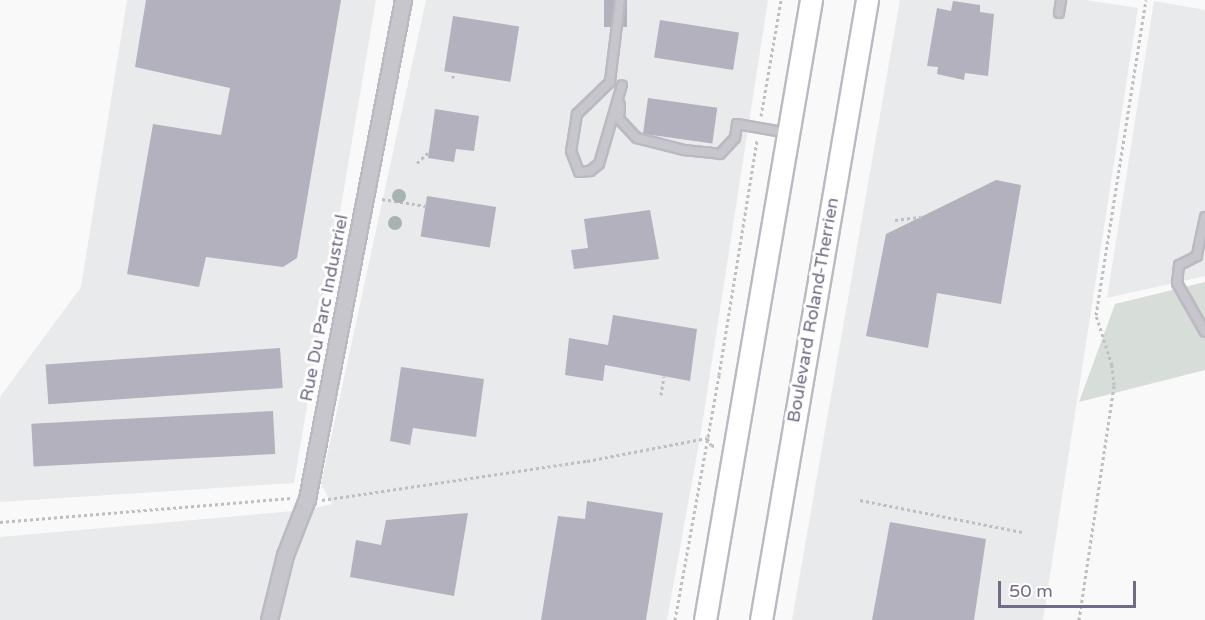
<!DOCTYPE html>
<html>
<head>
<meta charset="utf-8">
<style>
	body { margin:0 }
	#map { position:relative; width:1205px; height:620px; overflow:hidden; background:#f8f9f8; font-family:"Varela Round",sans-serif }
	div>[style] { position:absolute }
	.built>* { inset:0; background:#e9eaeb }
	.green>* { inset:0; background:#d7deda }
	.building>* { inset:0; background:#b3b1bd; transform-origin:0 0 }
	.path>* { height:3px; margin-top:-1.5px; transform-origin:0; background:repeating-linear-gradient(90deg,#bfbec3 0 3px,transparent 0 6px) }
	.roads { filter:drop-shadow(2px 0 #bbb9c1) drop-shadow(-2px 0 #bbb9c1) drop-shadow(0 2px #bbb9c1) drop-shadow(0 -2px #bbb9c1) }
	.service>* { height:8px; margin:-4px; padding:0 4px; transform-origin:4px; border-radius:4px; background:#c8c6cd }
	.minor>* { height:15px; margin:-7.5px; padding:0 7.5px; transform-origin:7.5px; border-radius:7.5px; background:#c8c6cd }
	.secondary>* { height:21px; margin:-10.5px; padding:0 10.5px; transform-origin:10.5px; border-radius:10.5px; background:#fff }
	.trees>* { width:14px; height:14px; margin:-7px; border-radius:50%; background:#a8b2ae }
	span { translate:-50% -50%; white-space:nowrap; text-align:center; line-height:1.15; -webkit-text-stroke:6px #fff; paint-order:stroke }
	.street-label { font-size:18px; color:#726b86 }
	.scale { position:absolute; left:998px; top:581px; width:138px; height:27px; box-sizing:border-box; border:3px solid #726b86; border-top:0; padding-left:8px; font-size:18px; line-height:21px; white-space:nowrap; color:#726b86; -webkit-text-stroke:4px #fff; paint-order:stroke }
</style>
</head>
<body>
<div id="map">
	<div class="built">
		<div style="clip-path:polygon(127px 0,376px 0,294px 483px,0 502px,0 397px,81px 287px)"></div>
		<div style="clip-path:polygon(426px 0,768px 0,701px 432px,667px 620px,0 620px,0 537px,306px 510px,332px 504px,321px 484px)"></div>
		<div style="clip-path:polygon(900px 0,1085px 0,1138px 8px,1043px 620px,792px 620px)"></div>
		<div style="clip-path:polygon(1154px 1px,1205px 10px,1205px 276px,1107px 298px)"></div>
	</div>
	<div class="green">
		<div style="clip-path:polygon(1205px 282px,1205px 370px,1079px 402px,1115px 304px)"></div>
	</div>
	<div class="building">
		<div style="clip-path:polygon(146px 0,341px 0,297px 258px,283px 267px,206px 257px,199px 287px,127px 274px,153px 124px,221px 135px,230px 88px,135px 67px)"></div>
		<div style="left:604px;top:0;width:23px;height:27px"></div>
		<div style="clip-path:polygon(953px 1px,980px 5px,980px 12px,994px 14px,988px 76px,965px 73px,964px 80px,937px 74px,938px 67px,927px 66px,937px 8px,951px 11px)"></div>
		<div style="left:453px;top:16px;width:67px;height:56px;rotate:9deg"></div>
		<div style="left:660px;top:20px;width:80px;height:38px;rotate:9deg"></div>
		<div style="left:648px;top:98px;width:70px;height:36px;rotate:8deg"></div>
		<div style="clip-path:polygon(435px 109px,479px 116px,474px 151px,456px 149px,454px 162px,428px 158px)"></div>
		<div style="clip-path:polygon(996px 180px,1021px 185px,1001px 304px,937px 293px,928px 348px,866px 336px,886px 234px)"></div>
		<div style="left:427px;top:196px;width:70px;height:41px;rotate:9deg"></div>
		<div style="clip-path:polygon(650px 210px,659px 259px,574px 269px,571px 250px,588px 248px,584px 219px)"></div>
		<div style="clip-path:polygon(613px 315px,697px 329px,690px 381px,605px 365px,603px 381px,565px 375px,569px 338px,608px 345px)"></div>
		<div style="left:280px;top:348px;width:40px;height:235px;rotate:86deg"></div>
		<div style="clip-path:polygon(401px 367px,484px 379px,476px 437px,413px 428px,410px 445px,390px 441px)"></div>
		<div style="left:273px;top:411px;width:43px;height:242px;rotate:87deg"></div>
		<div style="clip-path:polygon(587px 501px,663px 513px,646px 620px,541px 620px,558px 516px,585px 519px)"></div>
		<div style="clip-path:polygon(468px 513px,454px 596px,350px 577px,356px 540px,381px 545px,386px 520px)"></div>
		<div style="clip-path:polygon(890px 522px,986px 539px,974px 620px,872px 620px)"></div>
	</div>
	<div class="path">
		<div style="left:453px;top:78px;width:6px;rotate:-90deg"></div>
		<div style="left:761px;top:116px;width:118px;rotate:-80.2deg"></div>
		<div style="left:417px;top:163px;width:16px;rotate:-43deg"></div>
		<div style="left:382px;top:199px;width:45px;rotate:9deg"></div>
		<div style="left:895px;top:220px;width:26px;rotate:-7deg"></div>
		<div style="left:661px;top:395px;width:19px;rotate:-81deg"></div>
		<div style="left:322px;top:500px;width:268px;rotate:-8.4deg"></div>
		<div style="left:587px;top:461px;width:122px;rotate:-10.9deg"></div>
		<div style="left:707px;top:438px;width:8px;rotate:60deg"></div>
		<div style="left:711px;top:445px;width:6px;rotate:18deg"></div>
		<div style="left:860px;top:500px;width:165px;rotate:11.2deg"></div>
		<div style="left:0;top:522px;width:292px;rotate:-4.7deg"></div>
		<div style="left:675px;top:620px;width:249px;rotate:-79.8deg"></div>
		<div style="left:719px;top:375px;width:238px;rotate:-80.8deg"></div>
		<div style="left:1079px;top:620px;width:238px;rotate:-81.5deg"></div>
		<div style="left:1114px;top:385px;width:20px;rotate:-96deg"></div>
		<div style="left:1112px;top:365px;width:52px;rotate:-107.7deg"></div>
		<div style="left:1096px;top:315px;width:319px;rotate:-81deg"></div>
	</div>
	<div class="roads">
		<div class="service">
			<div style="left:620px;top:0;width:83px;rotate:97deg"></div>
			<div style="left:610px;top:82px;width:46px;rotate:135.9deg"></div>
			<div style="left:577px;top:114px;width:37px;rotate:99deg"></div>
			<div style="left:571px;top:151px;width:22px;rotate:69deg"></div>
			<div style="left:579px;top:172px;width:11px;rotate:-5deg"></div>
			<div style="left:590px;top:171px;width:11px;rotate:-38deg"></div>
			<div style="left:599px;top:164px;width:82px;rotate:-73.8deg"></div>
			<div style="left:1059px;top:13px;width:13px;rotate:-81deg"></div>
			<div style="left:620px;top:105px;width:14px;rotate:94deg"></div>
			<div style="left:619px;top:119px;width:26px;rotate:47deg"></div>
			<div style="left:637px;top:138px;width:49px;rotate:14.3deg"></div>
			<div style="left:684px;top:150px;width:36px;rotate:6deg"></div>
			<div style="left:720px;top:154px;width:22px;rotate:-47deg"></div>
			<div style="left:735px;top:138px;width:14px;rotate:-82deg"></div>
			<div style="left:737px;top:124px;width:52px;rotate:10deg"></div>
			<div style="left:1205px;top:217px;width:40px;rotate:102deg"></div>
			<div style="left:1197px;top:256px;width:20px;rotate:153deg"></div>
			<div style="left:1179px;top:265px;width:18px;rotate:96deg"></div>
			<div style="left:1177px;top:283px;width:56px;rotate:60.3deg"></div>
		</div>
		<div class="minor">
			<div style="left:269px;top:620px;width:67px;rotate:-76.2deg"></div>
			<div style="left:285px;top:555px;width:60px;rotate:-68.6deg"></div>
			<div style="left:307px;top:499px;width:508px;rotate:-79.11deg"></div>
		</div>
		<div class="secondary">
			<div style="left:705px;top:620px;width:629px;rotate:-80.3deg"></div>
			<div style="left:761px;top:620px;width:629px;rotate:-80.3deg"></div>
		</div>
	</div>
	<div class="trees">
		<div style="left:399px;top:196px"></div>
		<div style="left:395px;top:223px"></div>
	</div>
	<div class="street-label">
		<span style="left:324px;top:308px;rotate:-79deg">Rue Du Parc Industriel</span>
		<span style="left:813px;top:310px;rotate:-80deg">Boulevard Roland-Therrien</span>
	</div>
	<div class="scale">50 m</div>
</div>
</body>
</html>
